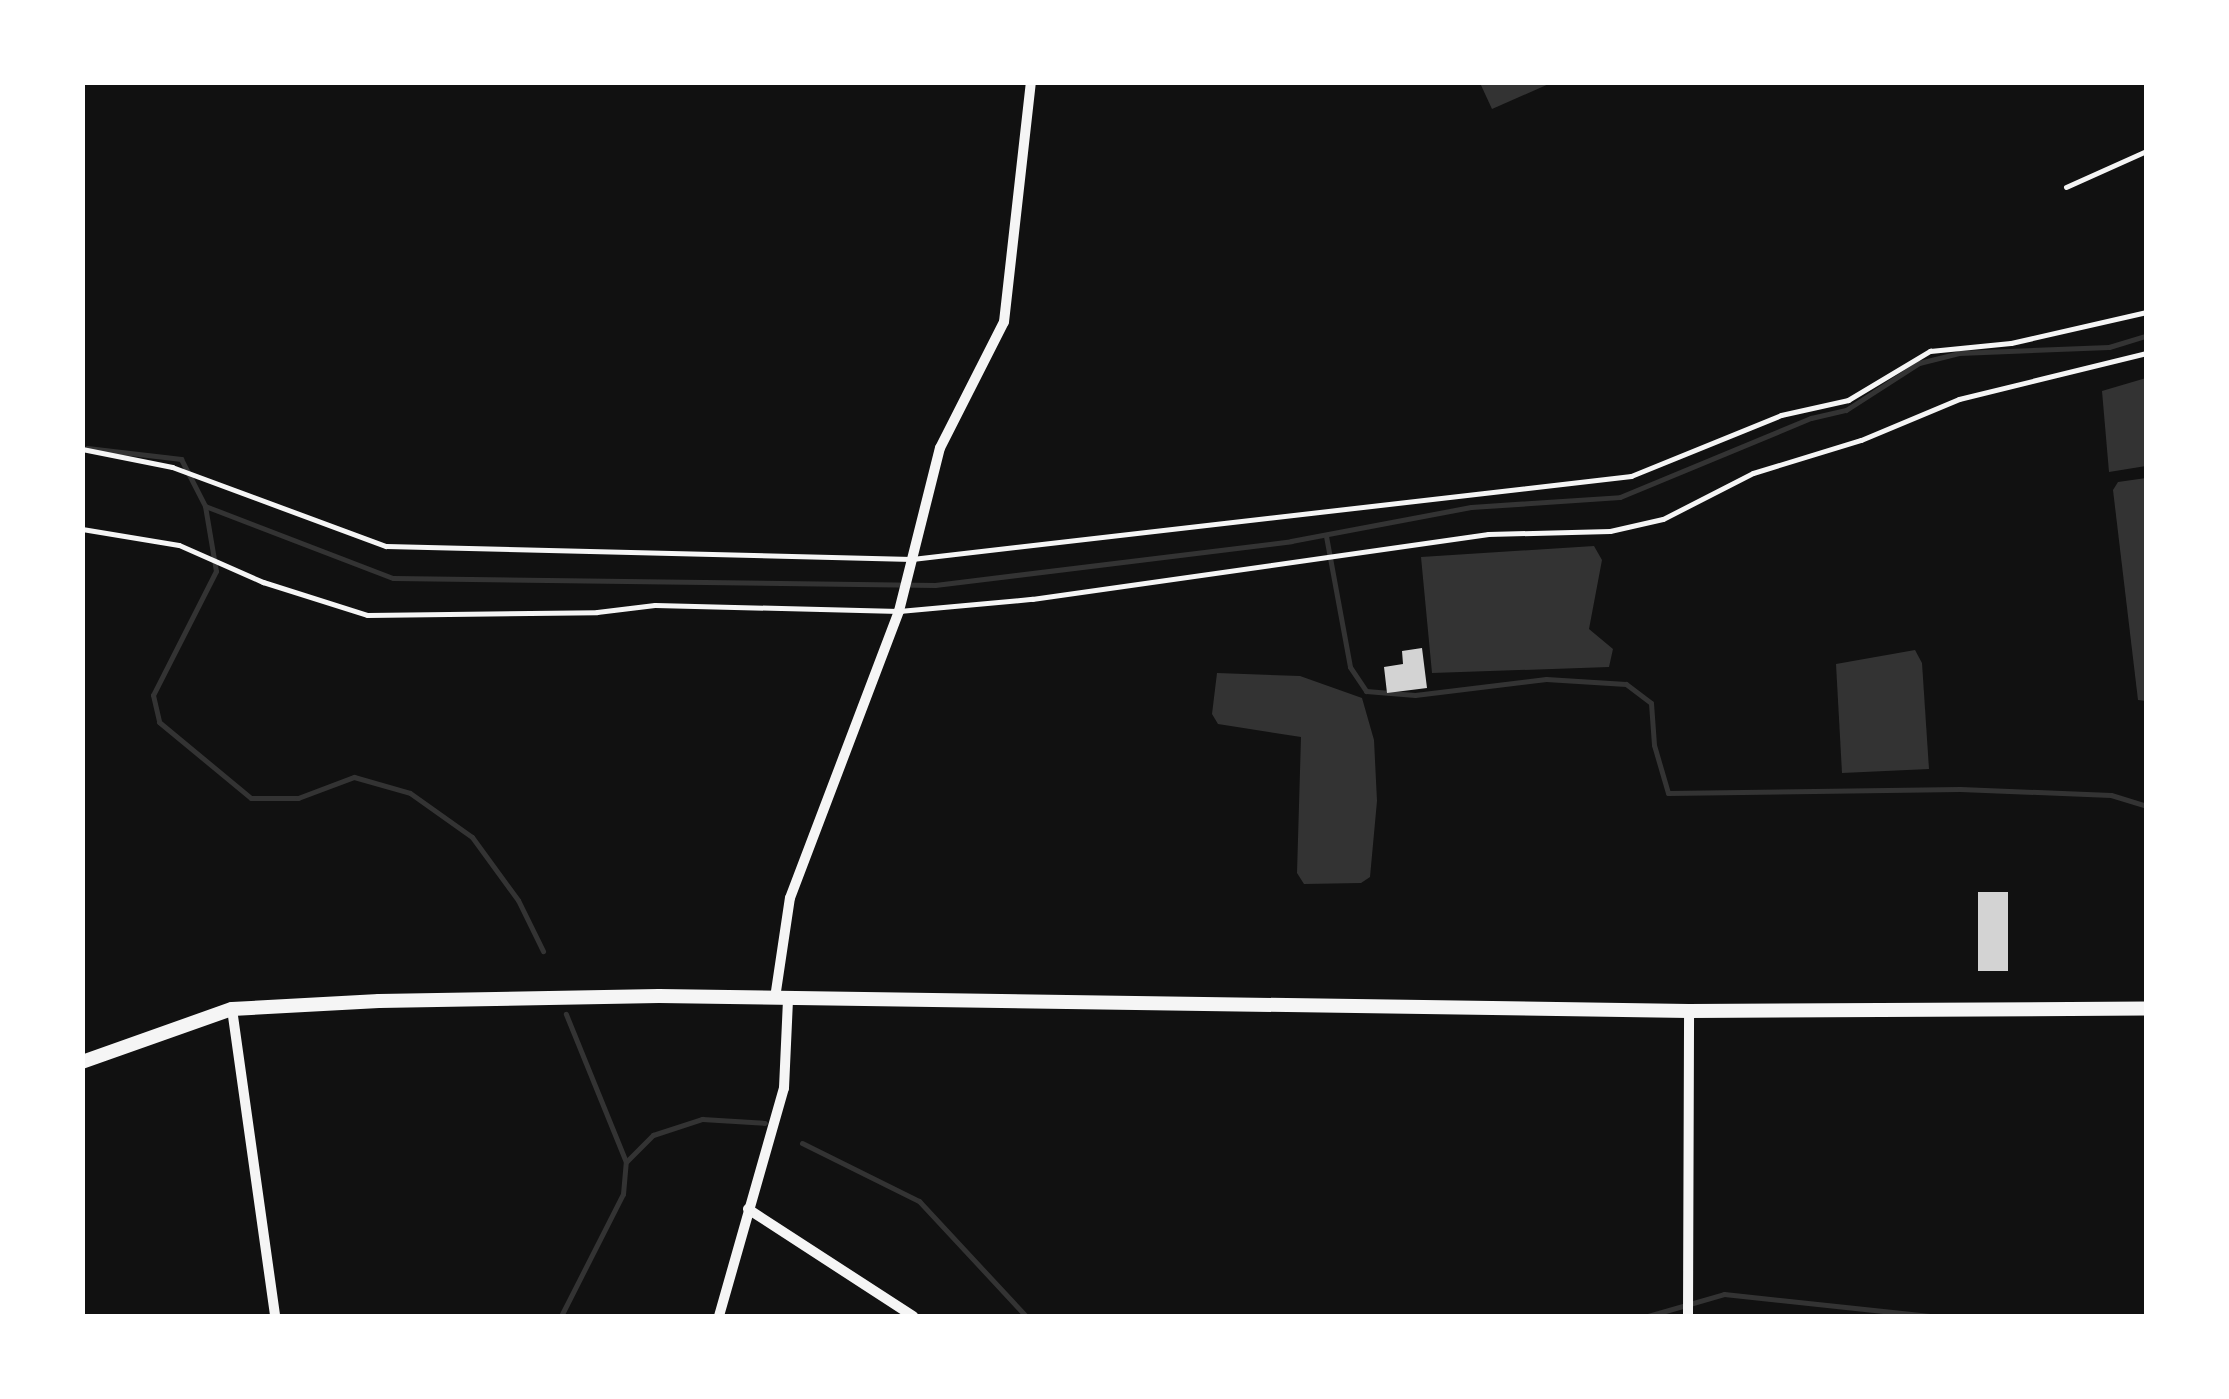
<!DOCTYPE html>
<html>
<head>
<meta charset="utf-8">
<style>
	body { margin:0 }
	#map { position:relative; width:2229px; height:1399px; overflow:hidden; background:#111; font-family:"PT Serif",serif }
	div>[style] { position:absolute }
	.water>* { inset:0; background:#333 }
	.stream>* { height:5px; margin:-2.5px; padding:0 2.5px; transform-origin:2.5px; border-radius:2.5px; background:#333 }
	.building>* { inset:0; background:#d3d3d3; transform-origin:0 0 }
	.service>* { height:5px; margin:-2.5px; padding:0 2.5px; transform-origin:2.5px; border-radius:2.5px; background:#f5f5f5 }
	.minor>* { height:10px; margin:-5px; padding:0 5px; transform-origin:5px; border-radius:5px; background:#f5f5f5 }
	.tertiary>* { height:14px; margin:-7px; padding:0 7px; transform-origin:7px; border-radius:7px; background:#f5f5f5 }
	span { translate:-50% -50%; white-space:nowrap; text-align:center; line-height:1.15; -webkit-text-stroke:10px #fff; paint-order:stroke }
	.frame { position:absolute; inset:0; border:85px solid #fff; pointer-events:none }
</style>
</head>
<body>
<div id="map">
	<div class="water">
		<div style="clip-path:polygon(1480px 83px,1480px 82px,1551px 83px,1492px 109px)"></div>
		<div style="clip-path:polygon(2146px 378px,2146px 466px,2109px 472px,2102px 391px)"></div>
		<div style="clip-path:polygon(2146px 478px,2146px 701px,2138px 700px,2113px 490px,2118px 482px)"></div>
		<div style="clip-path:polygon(1594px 546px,1602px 560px,1589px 629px,1613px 649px,1609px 667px,1432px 673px,1421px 557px)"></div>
		<div style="clip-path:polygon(1915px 650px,1922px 663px,1929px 769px,1842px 773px,1836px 664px)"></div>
		<div style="clip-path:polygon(1217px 673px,1300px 676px,1362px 698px,1374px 740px,1377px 801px,1370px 877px,1361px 883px,1304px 884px,1297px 873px,1301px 737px,1218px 724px,1212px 714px)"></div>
	</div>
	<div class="stream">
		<div style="left:87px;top:448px;width:95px;rotate:6.7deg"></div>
		<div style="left:181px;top:459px;width:53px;rotate:62.9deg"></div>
		<div style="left:205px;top:506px;width:66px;rotate:80.4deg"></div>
		<div style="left:216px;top:571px;width:139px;rotate:116.9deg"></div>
		<div style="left:153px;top:695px;width:28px;rotate:77deg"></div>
		<div style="left:159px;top:722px;width:119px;rotate:39.6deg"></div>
		<div style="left:251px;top:798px;width:47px"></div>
		<div style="left:298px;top:798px;width:60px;rotate:-20.6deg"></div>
		<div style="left:354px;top:777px;width:58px;rotate:15.9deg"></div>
		<div style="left:410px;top:793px;width:76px;rotate:35.4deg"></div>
		<div style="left:472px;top:837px;width:78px;rotate:53.9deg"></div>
		<div style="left:518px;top:900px;width:57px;rotate:63.9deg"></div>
		<div style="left:205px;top:506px;width:201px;rotate:21deg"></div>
		<div style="left:393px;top:578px;width:542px;rotate:0.74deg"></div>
		<div style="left:935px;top:585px;width:359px;rotate:-7deg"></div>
		<div style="left:1291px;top:541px;width:183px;rotate:-10.7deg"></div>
		<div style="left:1471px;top:507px;width:149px;rotate:-3.8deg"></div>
		<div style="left:1620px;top:497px;width:207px;rotate:-22.5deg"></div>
		<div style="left:1811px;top:418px;width:36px;rotate:-13deg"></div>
		<div style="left:1846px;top:410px;width:87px;rotate:-32.8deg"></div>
		<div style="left:1919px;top:363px;width:41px;rotate:-14deg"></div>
		<div style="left:1959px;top:353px;width:150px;rotate:-2.3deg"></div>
		<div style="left:2109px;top:347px;width:39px;rotate:-17deg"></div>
		<div style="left:1326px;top:536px;width:133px;rotate:79.6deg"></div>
		<div style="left:1350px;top:667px;width:29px;rotate:56deg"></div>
		<div style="left:1366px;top:691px;width:49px;rotate:4.7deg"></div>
		<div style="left:1415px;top:695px;width:132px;rotate:-7deg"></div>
		<div style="left:1546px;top:679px;width:80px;rotate:3.6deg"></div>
		<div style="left:1626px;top:684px;width:31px;rotate:37deg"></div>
		<div style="left:1651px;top:703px;width:42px;rotate:85.9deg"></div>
		<div style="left:1654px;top:745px;width:50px;rotate:73.7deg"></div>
		<div style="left:1668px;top:793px;width:292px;rotate:-0.8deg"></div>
		<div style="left:1960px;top:789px;width:151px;rotate:2.3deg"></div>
		<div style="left:2111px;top:795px;width:37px;rotate:17deg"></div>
		<div style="left:802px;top:1143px;width:131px;rotate:26.4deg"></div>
		<div style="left:919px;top:1201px;width:157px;rotate:47.1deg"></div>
		<div style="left:627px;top:1161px;width:37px;rotate:-45deg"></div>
		<div style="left:653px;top:1135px;width:52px;rotate:-18.1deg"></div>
		<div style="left:702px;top:1119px;width:63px;rotate:3.6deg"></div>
		<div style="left:561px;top:1316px;width:137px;rotate:-63.1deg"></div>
		<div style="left:623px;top:1194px;width:32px;rotate:-85deg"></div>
		<div style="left:626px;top:1162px;width:160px;rotate:-112.1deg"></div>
		<div style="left:1156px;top:1316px;width:22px"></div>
		<div style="left:1648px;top:1316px;width:79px;rotate:-16.1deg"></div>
		<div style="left:1724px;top:1294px;width:207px;rotate:6.1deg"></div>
	</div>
	<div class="building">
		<div style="clip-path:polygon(1422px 648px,1427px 688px,1387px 693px,1384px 667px,1403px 664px,1402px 651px)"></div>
		<div style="left:1978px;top:892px;width:30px;height:79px"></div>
	</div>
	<div class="service">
		<div style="left:2066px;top:187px;width:88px;rotate:-24.2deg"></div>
		<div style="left:82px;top:449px;width:92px;rotate:11.3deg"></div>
		<div style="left:172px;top:467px;width:228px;rotate:20.3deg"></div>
		<div style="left:386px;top:546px;width:526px;rotate:1.42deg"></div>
		<div style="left:912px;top:559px;width:724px;rotate:-6.58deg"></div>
		<div style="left:1631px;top:476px;width:162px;rotate:-22.1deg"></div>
		<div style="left:1781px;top:415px;width:69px;rotate:-12.6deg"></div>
		<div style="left:1848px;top:400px;width:96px;rotate:-30.9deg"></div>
		<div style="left:1930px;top:351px;width:81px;rotate:-5.6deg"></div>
		<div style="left:2011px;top:343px;width:139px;rotate:-12.9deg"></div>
		<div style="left:82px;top:529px;width:98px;rotate:9.4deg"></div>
		<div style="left:179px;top:545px;width:92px;rotate:23.8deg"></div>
		<div style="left:263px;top:582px;width:109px;rotate:17.6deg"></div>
		<div style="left:367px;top:615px;width:230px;rotate:-0.7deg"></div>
		<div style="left:597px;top:612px;width:58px;rotate:-6.9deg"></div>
		<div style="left:655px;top:605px;width:244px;rotate:1.4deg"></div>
		<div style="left:899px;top:611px;width:134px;rotate:-5.2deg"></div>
		<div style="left:1032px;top:599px;width:461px;rotate:-8.1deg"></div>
		<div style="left:1488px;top:534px;width:122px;rotate:-1.4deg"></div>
		<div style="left:1610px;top:531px;width:54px;rotate:-12.8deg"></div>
		<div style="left:1663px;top:519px;width:101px;rotate:-27.1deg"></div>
		<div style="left:1753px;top:473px;width:113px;rotate:-17deg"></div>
		<div style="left:1861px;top:440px;width:106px;rotate:-22.7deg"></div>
		<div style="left:1959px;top:399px;width:193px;rotate:-13.8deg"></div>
	</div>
	<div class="minor">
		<div style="left:775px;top:998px;width:101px;rotate:-81.5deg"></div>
		<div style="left:790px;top:898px;width:307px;rotate:-69.2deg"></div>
		<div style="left:899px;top:611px;width:168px;rotate:-75.9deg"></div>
		<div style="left:940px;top:448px;width:141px;rotate:-63.1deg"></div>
		<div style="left:1004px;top:322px;width:242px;rotate:-83.6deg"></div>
		<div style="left:232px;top:1009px;width:310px;rotate:82deg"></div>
		<div style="left:748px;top:1209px;width:197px;rotate:33deg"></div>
		<div style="left:719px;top:1316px;width:237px;rotate:-74.1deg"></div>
		<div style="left:784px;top:1088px;width:89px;rotate:-87.4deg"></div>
		<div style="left:1688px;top:1316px;width:305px;rotate:-89.8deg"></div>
	</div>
	<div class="tertiary">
		<div style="left:82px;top:1062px;width:159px;rotate:-19.5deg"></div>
		<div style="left:232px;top:1009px;width:147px;rotate:-3.1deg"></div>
		<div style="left:379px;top:1001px;width:280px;rotate:-1deg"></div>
		<div style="left:659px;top:996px;width:1030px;rotate:0.83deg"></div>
		<div style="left:1689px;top:1011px;width:457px;rotate:-0.3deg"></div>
	</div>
	<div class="frame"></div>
</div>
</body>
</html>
